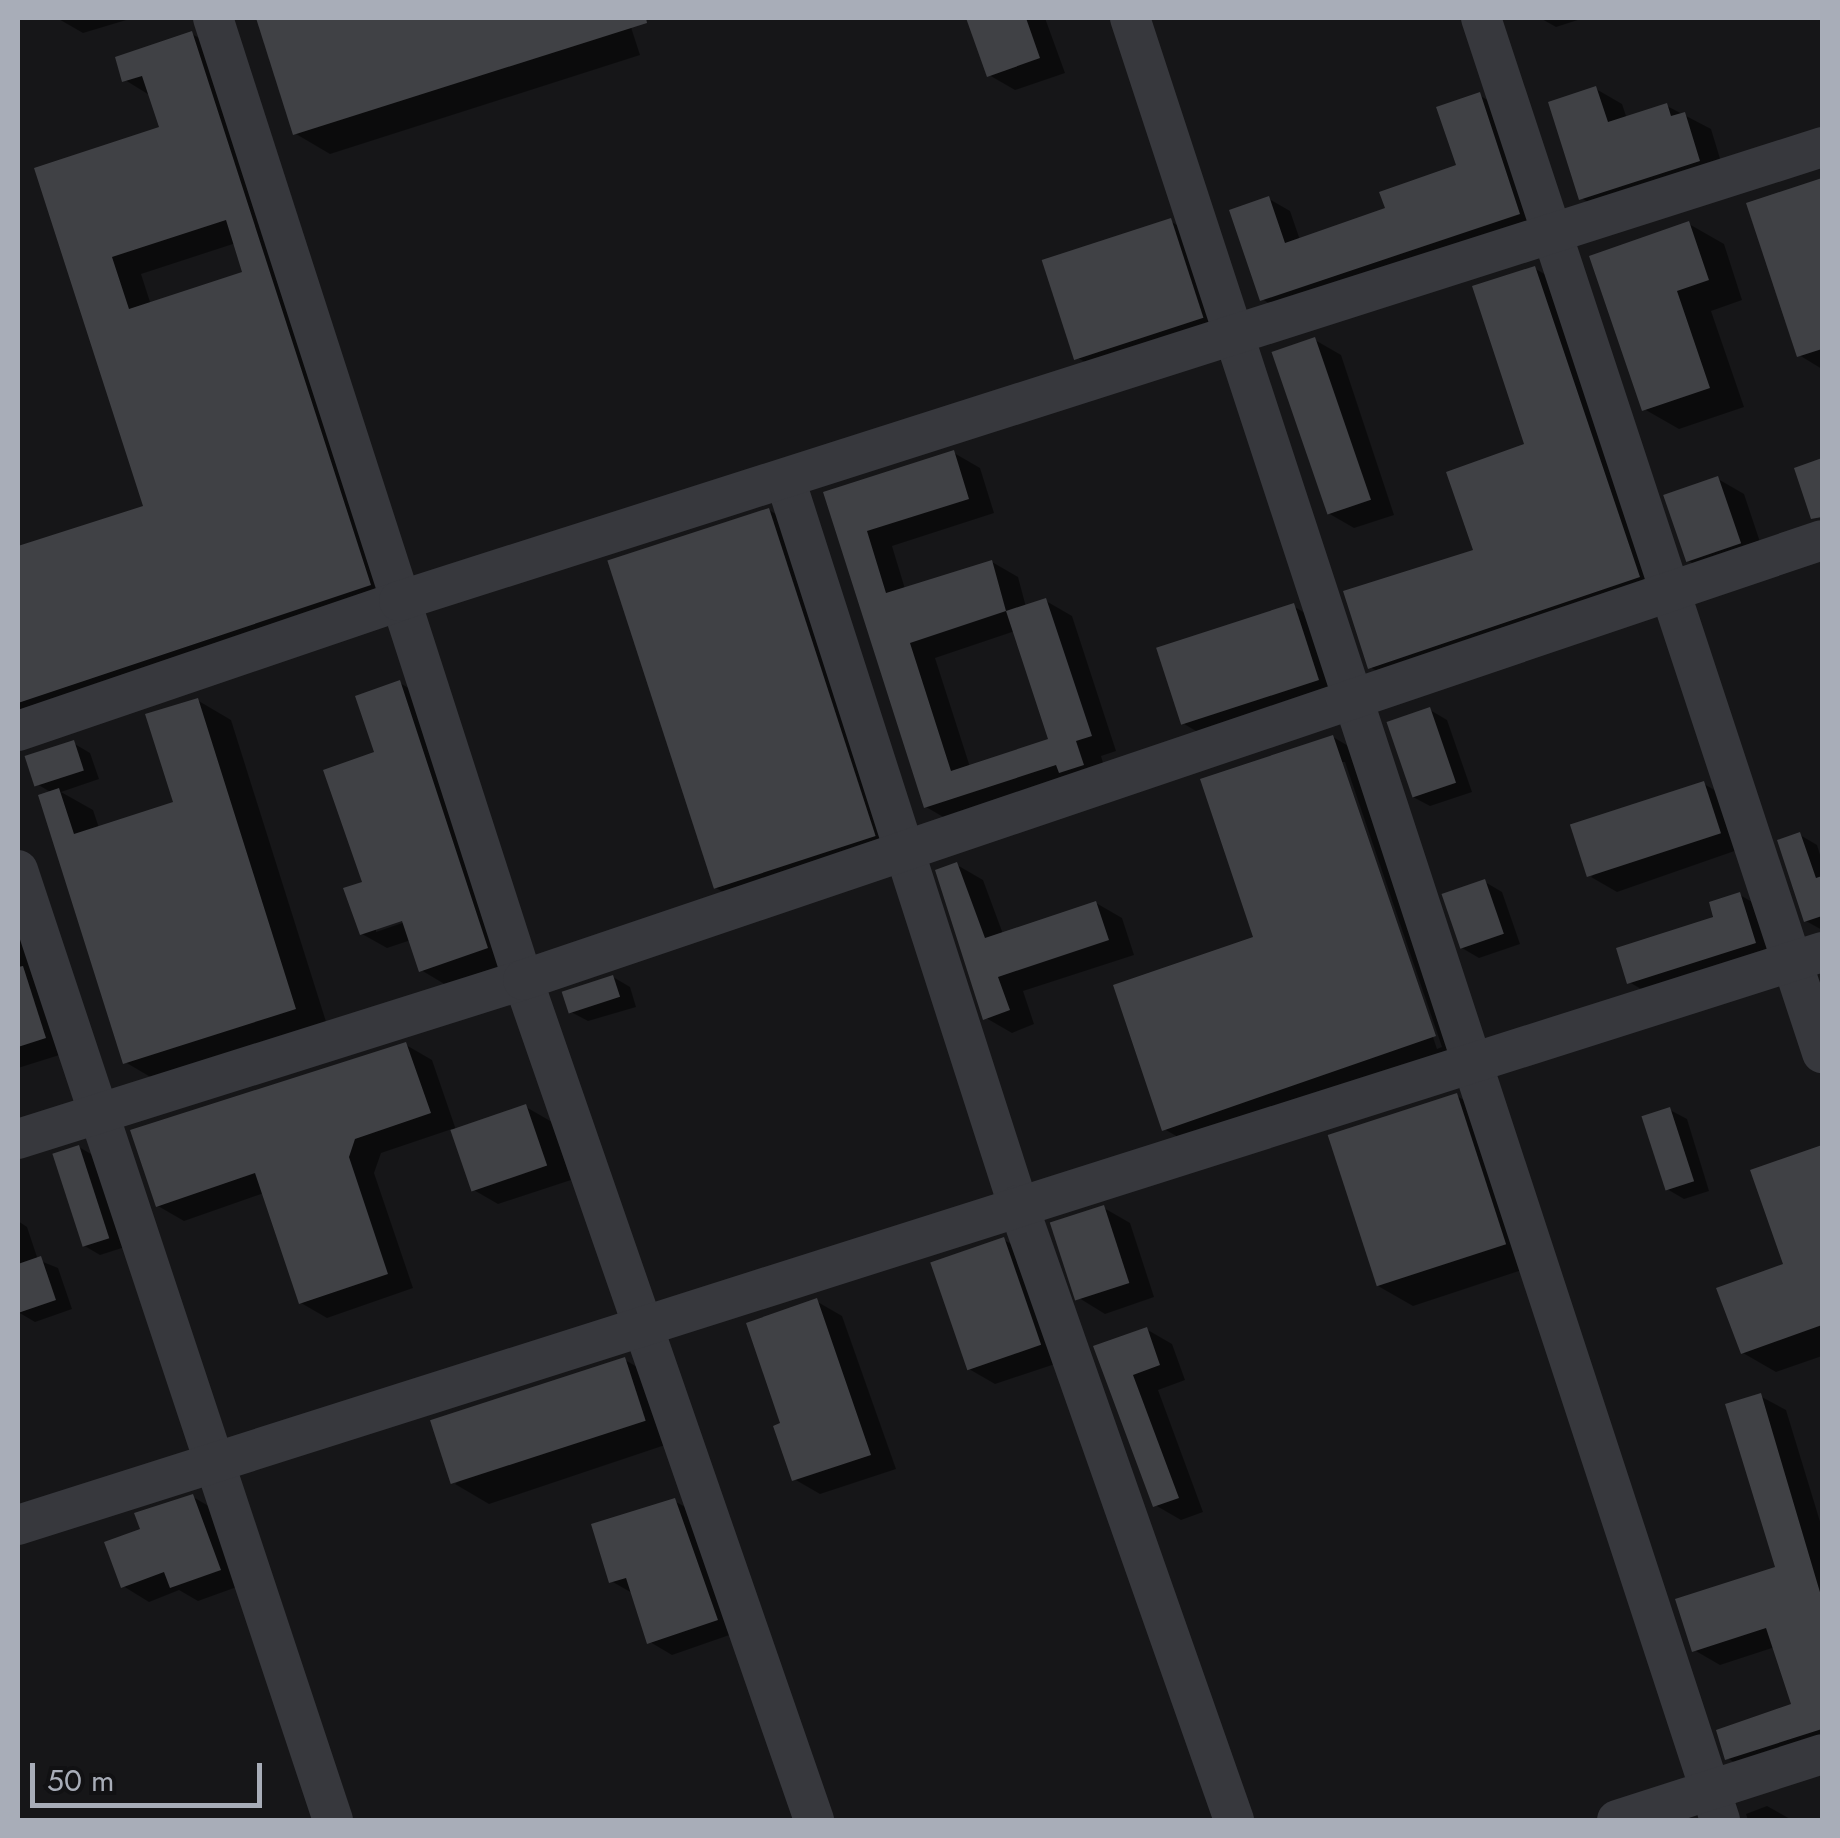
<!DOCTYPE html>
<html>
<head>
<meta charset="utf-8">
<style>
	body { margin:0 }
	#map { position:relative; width:1840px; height:1838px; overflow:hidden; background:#161618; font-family:Jost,sans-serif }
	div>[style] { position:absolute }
	.shadow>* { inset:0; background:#0007 }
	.building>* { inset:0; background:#404145; transform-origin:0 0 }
	.minor>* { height:40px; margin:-20px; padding:0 20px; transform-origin:20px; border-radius:20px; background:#37383d }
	span { translate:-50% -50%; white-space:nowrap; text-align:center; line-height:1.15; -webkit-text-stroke:9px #111113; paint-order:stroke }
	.frame { position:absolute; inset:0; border:20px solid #a8adb8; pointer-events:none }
	.scale { position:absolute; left:30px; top:1763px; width:232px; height:45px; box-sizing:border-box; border:5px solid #a8adb8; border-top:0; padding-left:12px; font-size:30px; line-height:35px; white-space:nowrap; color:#a8adb8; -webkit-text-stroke:8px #111113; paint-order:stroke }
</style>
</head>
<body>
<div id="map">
	<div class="shadow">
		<div style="clip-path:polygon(57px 18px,133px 18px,83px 33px)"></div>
		<div style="clip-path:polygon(258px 18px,628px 18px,640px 55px,330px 154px,296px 134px)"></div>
		<div style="clip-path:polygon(969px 18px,1045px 18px,1065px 73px,1015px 90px,989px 75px)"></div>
		<div style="clip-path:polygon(1540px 18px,1584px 18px,1556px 27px)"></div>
		<div style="clip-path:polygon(evenodd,192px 34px,222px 51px,400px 602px,18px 710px,18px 549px,146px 507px,37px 169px,162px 129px,151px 96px,125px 80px,192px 34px,236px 243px,245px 274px,151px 305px,141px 274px,236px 243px)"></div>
		<div style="clip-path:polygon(1596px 89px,1622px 104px,1627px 119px,1667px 106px,1711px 129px,1725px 175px,1607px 213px,1581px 198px)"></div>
		<div style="clip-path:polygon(1479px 95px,1501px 108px,1541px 225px,1283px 312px,1262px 299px,1269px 199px,1290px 211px,1300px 240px,1388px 209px,1459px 167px)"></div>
		<div style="clip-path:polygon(1822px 180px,1822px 369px,1799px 355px,1749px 205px)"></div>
		<div style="clip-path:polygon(1170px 221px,1205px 241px,1237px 337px,1113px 378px,1078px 358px)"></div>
		<div style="clip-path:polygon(1689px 224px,1724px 244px,1742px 300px,1711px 311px,1744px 407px,1679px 429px,1644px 409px)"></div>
		<div style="clip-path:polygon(1534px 268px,1560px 283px,1664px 591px,1395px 682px,1370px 667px,1476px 551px,1527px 446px)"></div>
		<div style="clip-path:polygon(1315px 340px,1341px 355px,1394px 515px,1354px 528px,1328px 513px)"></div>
		<div style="clip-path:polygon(evenodd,954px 453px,980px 468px,994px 513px,892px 546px,905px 589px,992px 562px,1018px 577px,1026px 607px,1046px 601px,1072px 616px,1116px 751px,1101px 756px,1108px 780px,952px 822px,926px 807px,826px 494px,954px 453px,1015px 631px,1051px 741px,970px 767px,935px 658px,1015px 631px)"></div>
		<div style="clip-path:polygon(1718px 479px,1744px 494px,1765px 557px,1713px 575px,1687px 560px)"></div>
		<div style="clip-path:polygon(769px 510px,804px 531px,908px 855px,751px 908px,716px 888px)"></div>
		<div style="clip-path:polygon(1293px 606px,1319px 621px,1344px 694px,1210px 739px,1184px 724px)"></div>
		<div style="clip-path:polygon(evenodd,400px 683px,424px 697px,511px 962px,446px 985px,421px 970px,411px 940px,387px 948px,362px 934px,377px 754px,400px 683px,412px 914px,414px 919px,376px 932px,376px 927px,412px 914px)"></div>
		<div style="clip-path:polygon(197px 700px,231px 720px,328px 1028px,159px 1082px,125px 1062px,52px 793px,37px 784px,73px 743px,90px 753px,99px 779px,61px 792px,93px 810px,99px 828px,176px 803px)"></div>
		<div style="clip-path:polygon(1430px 710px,1447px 720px,1472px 792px,1430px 806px,1413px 797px)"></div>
		<div style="clip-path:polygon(evenodd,1333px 737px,1367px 757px,1469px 1056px,1199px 1149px,1164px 1129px,1256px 938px,1333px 737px,1340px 762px,1345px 762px,1442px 1047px,1437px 1049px,1340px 762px)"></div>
		<div style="clip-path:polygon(1704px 784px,1730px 799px,1746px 847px,1617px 892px,1591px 877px)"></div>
		<div style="clip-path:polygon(1800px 835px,1817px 845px,1822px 861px,1822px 930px,1806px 921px)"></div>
		<div style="clip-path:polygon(957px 865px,983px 880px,1003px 934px,1096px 903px,1122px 918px,1134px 955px,1023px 991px,1034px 1024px,1012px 1033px,986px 1018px)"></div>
		<div style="clip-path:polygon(1485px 882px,1502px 892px,1520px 944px,1479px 958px,1462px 948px)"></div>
		<div style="clip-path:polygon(1740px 895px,1766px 910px,1780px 957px,1655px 997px,1629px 982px)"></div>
		<div style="clip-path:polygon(18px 903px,69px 1052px,18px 1068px)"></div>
		<div style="clip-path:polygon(613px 977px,630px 987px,636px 1007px,588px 1021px,571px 1012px)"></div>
		<div style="clip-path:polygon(406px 1045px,432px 1060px,456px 1130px,526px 1107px,552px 1122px,571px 1180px,498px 1204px,472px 1189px,452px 1129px,381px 1153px,374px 1173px,413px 1288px,327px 1318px,301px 1303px,264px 1193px,184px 1221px,158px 1206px)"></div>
		<div style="clip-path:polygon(1457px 1096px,1491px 1116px,1540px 1264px,1413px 1306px,1378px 1286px)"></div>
		<div style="clip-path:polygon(1670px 1110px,1687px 1119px,1709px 1191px,1684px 1199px,1667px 1189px)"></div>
		<div style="clip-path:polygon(79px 1147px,96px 1157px,125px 1247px,100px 1255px,83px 1245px)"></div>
		<div style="clip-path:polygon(1822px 1148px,1822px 1356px,1776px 1372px,1743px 1353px,1786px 1266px,1754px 1171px)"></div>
		<div style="clip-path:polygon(1104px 1208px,1130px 1223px,1154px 1297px,1105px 1314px,1079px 1298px)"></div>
		<div style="clip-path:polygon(18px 1221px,27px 1227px,38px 1260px,58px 1268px,72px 1309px,35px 1322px,18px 1312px)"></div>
		<div style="clip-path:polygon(1004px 1240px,1030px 1255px,1067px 1360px,995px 1384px,969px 1369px)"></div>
		<div style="clip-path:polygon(816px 1301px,842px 1316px,896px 1469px,820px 1494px,794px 1479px,784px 1425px)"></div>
		<div style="clip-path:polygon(1146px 1329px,1172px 1344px,1185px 1380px,1158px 1390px,1203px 1512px,1181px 1520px,1155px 1505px,1097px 1348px)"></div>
		<div style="clip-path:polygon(625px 1360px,660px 1380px,680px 1440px,489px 1504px,455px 1484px)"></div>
		<div style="clip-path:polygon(1760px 1396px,1786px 1410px,1822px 1528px,1822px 1750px,1753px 1773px,1727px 1758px,1795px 1706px,1775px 1647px,1720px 1665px,1694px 1650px,1778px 1568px)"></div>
		<div style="clip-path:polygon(193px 1497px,219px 1512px,245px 1584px,198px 1601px,179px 1590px,149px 1602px,123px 1586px,143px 1531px)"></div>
		<div style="clip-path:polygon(674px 1501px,697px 1513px,738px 1632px,672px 1655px,650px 1642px,634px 1594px,611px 1581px)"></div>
		<div style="clip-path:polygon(1767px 1806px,1792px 1820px,1748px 1820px,1746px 1814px)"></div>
	</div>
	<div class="building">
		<div style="clip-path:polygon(256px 18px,646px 18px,647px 23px,293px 135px)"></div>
		<div style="clip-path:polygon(966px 18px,1026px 18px,1040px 58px,987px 77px)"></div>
		<div style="clip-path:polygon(evenodd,192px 31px,371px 585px,18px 703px,18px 546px,143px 506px,34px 168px,159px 127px,142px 76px,122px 82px,115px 57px,192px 31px,226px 220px,242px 272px,129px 309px,112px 257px,226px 220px)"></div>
		<div style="clip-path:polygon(1596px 86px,1608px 122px,1667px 103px,1671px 116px,1685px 112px,1700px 161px,1579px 200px,1548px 102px)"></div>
		<div style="clip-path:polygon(1480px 92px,1520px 214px,1260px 301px,1229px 210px,1269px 196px,1285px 243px,1385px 208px,1379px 192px,1456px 165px,1436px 107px)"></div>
		<div style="clip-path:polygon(1822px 178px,1822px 349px,1797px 357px,1746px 203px)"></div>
		<div style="left:1171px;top:218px;width:105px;height:136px;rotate:72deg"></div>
		<div style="clip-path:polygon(1689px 221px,1709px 280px,1677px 291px,1710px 388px,1642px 411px,1589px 256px)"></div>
		<div style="clip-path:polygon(1535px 266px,1640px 577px,1368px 669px,1343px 591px,1473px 550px,1446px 472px,1524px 444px,1472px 286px)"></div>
		<div style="left:1315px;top:337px;width:172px;height:46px;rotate:71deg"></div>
		<div style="clip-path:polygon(evenodd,954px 450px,969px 499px,867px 531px,886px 593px,992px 560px,1006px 611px,1046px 598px,1092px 736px,1076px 741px,1084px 765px,1059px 773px,1056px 765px,924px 808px,823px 492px,954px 450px,1006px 611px,1048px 739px,951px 771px,910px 643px,1006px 611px)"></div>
		<div style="clip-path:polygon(1822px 458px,1822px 517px,1811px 519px,1794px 468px)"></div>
		<div style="left:1718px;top:476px;width:71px;height:58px;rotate:71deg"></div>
		<div style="left:769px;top:508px;width:345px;height:170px;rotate:72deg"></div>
		<div style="left:1294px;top:603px;width:81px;height:145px;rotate:72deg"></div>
		<div style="clip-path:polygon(400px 680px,488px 948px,419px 972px,402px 921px,360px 935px,343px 888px,362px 882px,323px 770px,374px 752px,355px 696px)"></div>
		<div style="clip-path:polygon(198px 698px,296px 1009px,123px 1064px,38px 795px,59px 788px,74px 834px,173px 802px,145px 714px)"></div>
		<div style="left:1430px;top:707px;width:80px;height:46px;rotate:71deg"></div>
		<div style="clip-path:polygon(1333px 735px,1436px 1036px,1162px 1131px,1113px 985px,1253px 937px,1200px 779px)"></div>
		<div style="left:74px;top:740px;width:32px;height:52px;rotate:72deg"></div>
		<div style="left:1704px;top:781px;width:55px;height:141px;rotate:72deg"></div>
		<div style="clip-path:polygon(1800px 832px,1816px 878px,1822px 876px,1822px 916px,1804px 922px,1777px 840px)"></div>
		<div style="clip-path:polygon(957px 862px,985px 938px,1096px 901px,1109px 940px,998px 977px,1010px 1010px,983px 1020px,935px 870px)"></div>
		<div style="left:1485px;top:879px;width:58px;height:46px;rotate:71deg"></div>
		<div style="clip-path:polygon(1740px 892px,1756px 943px,1627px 984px,1616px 948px,1713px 917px,1709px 902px)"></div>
		<div style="clip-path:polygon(23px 966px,46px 1038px,18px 1047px,18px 967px)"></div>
		<div style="left:613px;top:975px;width:23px;height:54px;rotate:72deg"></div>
		<div style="clip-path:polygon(406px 1042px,431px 1113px,355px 1139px,349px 1157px,388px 1274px,299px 1304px,255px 1173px,156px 1207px,130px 1130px)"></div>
		<div style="left:1457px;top:1093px;width:159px;height:136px;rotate:72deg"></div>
		<div style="left:526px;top:1104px;width:65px;height:80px;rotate:71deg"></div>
		<div style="left:1670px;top:1107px;width:78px;height:30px;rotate:72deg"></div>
		<div style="left:79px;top:1145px;width:98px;height:28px;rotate:72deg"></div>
		<div style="clip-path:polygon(1822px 1145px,1822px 1325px,1741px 1354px,1716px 1288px,1783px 1264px,1750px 1170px)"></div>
		<div style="left:1104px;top:1205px;width:82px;height:57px;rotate:72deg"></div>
		<div style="left:1004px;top:1237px;width:114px;height:78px;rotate:71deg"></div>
		<div style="clip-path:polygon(41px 1256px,56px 1300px,18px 1313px,18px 1264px)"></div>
		<div style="clip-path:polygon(817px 1298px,871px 1455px,792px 1481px,773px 1426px,780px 1423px,746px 1323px)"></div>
		<div style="clip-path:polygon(1147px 1327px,1160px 1365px,1133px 1375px,1179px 1498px,1153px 1507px,1093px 1346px)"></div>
		<div style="left:625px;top:1357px;width:67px;height:205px;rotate:72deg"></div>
		<div style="clip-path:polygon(1761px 1393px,1822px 1599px,1822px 1729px,1725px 1760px,1716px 1730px,1791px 1704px,1766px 1628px,1692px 1652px,1675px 1599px,1775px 1567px,1725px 1404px)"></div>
		<div style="clip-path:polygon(193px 1494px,221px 1570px,170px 1588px,164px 1572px,121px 1588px,104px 1542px,140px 1529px,134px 1513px)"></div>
		<div style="clip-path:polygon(675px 1498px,718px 1620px,647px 1644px,626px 1578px,609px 1583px,591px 1524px)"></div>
	</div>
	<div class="minor">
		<div style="left:213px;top:18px;width:1011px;rotate:72.14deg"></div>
		<div style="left:523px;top:980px;width:889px;rotate:70.89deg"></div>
		<div style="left:1130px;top:18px;width:1896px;rotate:71.87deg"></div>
		<div style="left:1481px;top:18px;width:1090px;rotate:71.76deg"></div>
		<div style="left:786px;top:482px;width:759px;rotate:72.21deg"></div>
		<div style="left:1018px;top:1205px;width:652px;rotate:70.65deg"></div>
		<div style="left:18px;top:731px;width:403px;rotate:-18.8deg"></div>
		<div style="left:399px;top:601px;width:1494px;rotate:-17.69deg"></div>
		<div style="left:18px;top:870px;width:1001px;rotate:71.66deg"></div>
		<div style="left:18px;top:1139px;width:529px;rotate:-17.48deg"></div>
		<div style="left:523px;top:980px;width:1371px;rotate:-18.71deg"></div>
		<div style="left:18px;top:1525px;width:1893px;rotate:-17.62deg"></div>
		<div style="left:1617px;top:1820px;width:215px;rotate:-17.8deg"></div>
	</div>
	<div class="frame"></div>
	<div class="scale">50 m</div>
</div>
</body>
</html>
